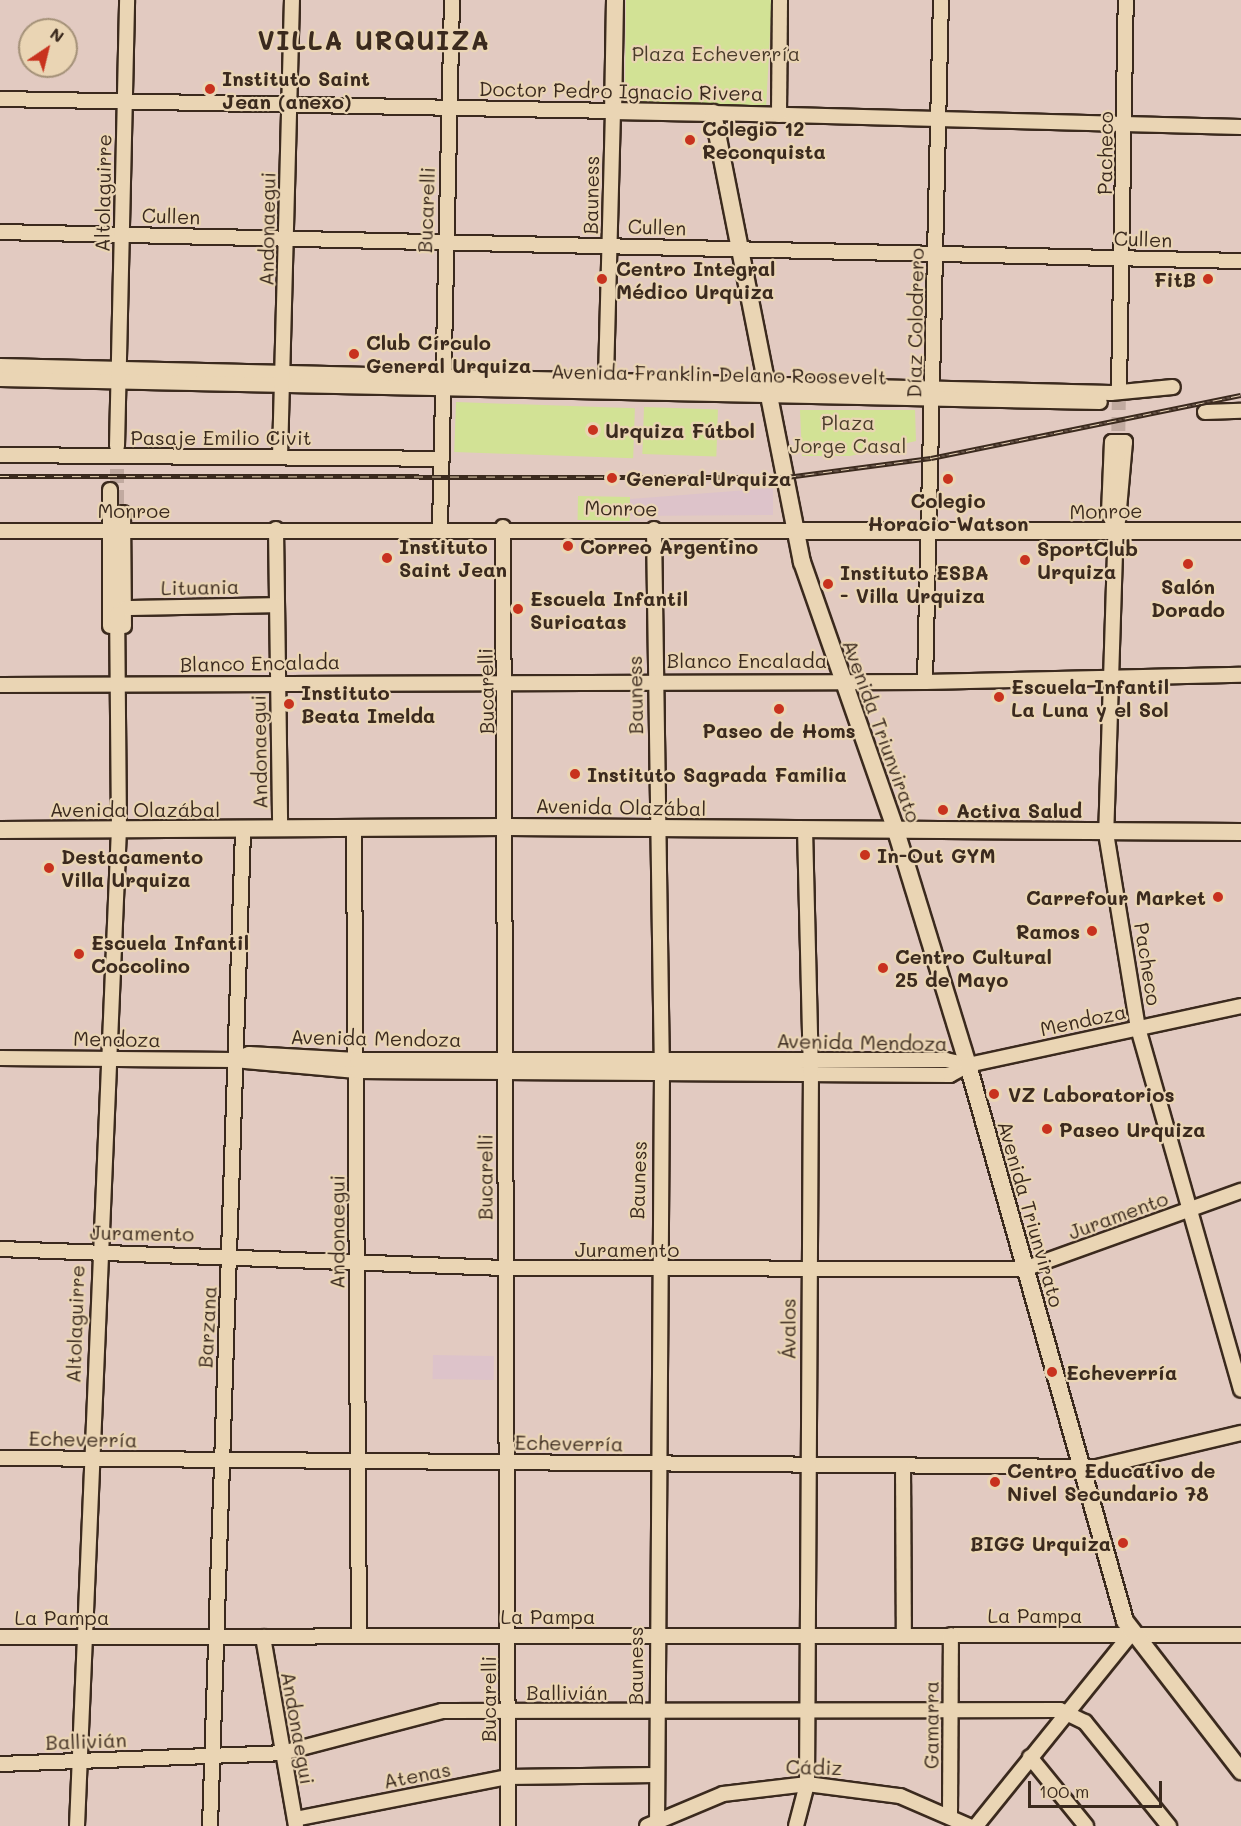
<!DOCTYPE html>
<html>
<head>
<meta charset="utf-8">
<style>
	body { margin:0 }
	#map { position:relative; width:1241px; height:1826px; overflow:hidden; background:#e2cac1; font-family:Mali,sans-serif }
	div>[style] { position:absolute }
	.built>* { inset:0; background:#ddc3ca; transform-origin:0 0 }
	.green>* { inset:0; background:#d2e295; transform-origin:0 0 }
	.minor-tunnel>* { height:14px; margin-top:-7px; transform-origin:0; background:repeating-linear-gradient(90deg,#c1aaa0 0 14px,transparent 0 21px) }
	.roads { filter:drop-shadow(2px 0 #3b2a1e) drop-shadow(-2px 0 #3b2a1e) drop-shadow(0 2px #3b2a1e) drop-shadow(0 -2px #3b2a1e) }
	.minor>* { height:14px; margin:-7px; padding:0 7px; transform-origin:7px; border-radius:7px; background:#ead5b4 }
	.major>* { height:16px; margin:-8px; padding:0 8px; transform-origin:8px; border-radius:8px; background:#ead5b4 }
	.rail>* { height:5px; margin-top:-2.5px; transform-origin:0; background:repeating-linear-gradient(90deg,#ead5b4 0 9px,#3b2a1e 0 18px); box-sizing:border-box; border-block:2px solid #3b2a1e }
	.dots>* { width:16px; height:16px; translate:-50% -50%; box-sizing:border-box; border:3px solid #ead5b4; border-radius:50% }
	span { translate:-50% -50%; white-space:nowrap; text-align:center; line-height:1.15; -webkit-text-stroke:4.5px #ead5b4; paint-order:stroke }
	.park-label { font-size:20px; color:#4a3c2a }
	.poi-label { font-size:20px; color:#3b2a1e; font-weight:700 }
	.left { translate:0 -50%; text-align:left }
	.right { translate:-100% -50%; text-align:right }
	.street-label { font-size:20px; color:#3b2a1e }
	.district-label { font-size:26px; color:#3b2a1e; font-weight:700; letter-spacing:1.5px }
	.north { position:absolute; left:18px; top:18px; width:60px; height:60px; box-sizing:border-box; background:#ead5b4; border:2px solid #a49178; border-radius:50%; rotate:35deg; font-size:16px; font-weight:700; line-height:24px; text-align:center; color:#3b2a1e }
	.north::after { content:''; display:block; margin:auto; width:21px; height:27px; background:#c8321e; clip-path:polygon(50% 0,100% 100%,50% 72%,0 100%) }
	.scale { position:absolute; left:1028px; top:1781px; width:134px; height:27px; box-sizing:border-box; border:3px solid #3b2a1e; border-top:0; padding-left:8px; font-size:18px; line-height:21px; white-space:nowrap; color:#3b2a1e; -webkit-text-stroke:4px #ead5b4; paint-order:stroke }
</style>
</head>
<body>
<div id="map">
	<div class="built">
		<div style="clip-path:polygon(773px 488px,773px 515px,631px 516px,630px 499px)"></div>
		<div style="left:433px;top:1355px;width:61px;height:24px;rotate:1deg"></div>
	</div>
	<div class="green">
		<div style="clip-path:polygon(626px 0,772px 0,766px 108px,639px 101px,625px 91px)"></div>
		<div style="left:456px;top:402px;width:179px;height:50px;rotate:2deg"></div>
		<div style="left:644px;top:407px;width:74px;height:47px;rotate:2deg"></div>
		<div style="clip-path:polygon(800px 410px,915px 410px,916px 441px,850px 456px,802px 456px)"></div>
		<div style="left:578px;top:496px;width:52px;height:24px;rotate:1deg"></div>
	</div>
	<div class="minor-tunnel">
		<div style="left:1118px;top:452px;width:64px;rotate:-89.1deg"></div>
		<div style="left:117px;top:525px;width:79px;rotate:-90deg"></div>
	</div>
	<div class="roads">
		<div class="minor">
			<div style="left:0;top:99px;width:613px;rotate:1.12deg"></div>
			<div style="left:613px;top:111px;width:276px;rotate:91.5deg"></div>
			<div style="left:713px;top:113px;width:528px;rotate:1.52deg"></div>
			<div style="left:779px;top:115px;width:115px;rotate:-89.5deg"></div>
			<div style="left:0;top:232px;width:1241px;rotate:1.34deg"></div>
			<div style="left:0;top:366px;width:1111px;rotate:1.39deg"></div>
			<div style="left:1111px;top:393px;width:62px;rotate:-5.5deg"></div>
			<div style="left:0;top:379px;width:1100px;rotate:1.2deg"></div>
			<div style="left:1119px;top:388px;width:388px;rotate:-89deg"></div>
			<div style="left:1205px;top:412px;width:36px;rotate:-2deg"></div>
			<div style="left:1112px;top:442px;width:13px"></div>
			<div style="left:1125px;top:442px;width:90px;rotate:95.1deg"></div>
			<div style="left:1117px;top:532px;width:21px;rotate:-113deg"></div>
			<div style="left:1109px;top:513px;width:71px;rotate:-87.6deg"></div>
			<div style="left:117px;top:446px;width:446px;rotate:-88.7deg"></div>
			<div style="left:0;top:455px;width:441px;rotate:0.5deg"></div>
			<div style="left:280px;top:457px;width:457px;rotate:-88.5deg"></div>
			<div style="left:1118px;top:457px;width:376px;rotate:91.8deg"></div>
			<div style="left:1106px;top:833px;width:198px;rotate:80.7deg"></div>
			<div style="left:1138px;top:1028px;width:376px;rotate:74.1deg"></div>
			<div style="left:123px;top:513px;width:113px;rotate:89.5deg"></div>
			<div style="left:503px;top:527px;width:1299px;rotate:89.78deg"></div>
			<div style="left:440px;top:528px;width:528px;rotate:-88.7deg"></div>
			<div style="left:276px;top:529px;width:300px;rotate:89.2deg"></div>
			<div style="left:654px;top:529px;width:544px;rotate:89.16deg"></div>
			<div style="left:662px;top:1073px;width:746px;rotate:90.38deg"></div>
			<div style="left:0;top:531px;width:796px"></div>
			<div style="left:125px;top:608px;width:151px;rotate:-1.1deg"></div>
			<div style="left:110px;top:626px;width:136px;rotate:-90deg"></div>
			<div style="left:925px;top:682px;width:682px;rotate:-88.66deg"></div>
			<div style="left:0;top:685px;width:925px;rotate:-0.19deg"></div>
			<div style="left:925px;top:682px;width:316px;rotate:-1.3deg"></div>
			<div style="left:354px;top:829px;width:807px;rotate:89.65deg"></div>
			<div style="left:0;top:1058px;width:234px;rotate:0.5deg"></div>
			<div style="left:234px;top:1060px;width:123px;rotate:5.1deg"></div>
			<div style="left:357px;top:1071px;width:593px;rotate:0.39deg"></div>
			<div style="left:950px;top:1075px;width:21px;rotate:-29deg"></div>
			<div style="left:968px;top:1065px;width:279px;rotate:-12.2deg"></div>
			<div style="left:234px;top:1060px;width:16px;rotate:-22deg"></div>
			<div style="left:249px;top:1054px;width:108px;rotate:3.2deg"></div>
			<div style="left:357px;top:1060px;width:589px"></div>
			<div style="left:946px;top:1060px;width:23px;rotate:13deg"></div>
			<div style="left:0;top:1249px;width:504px;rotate:2.16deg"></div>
			<div style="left:504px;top:1268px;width:520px;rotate:0.11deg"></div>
			<div style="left:1024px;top:1269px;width:231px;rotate:-19.8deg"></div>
			<div style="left:0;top:1458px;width:1097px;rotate:0.47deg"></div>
			<div style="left:1097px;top:1467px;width:148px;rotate:-13.3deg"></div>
			<div style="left:903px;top:1465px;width:170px;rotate:89.7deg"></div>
			<div style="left:0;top:1637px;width:1241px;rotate:-0.09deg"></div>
			<div style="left:263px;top:1637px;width:192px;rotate:80.1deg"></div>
			<div style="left:1030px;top:1757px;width:89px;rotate:50.9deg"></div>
			<div style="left:0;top:1764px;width:282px;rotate:-2.2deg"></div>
			<div style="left:282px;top:1753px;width:165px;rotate:-14.7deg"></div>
			<div style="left:442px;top:1711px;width:618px;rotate:-0.09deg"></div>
			<div style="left:1060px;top:1710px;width:28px;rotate:26deg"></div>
			<div style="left:1085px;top:1722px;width:134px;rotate:51.1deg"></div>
			<div style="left:950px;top:1815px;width:180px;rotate:-89.7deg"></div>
			<div style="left:295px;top:1819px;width:216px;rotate:-11.2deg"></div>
			<div style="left:507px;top:1777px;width:149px;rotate:-0.8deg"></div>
			<div style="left:77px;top:1826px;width:997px;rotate:-87.59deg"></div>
			<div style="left:119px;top:830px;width:216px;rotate:-90.5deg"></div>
			<div style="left:210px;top:1826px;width:997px;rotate:-88.1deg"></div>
			<div style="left:647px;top:1826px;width:82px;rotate:-22.8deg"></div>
			<div style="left:723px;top:1794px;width:85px;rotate:-6.8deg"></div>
			<div style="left:807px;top:1784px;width:94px;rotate:7.4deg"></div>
			<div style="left:900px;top:1796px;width:75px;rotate:23.5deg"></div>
			<div style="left:796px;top:1826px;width:43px;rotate:-75.3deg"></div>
			<div style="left:807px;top:1784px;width:710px;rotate:-89.68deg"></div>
			<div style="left:811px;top:1074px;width:243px;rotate:-91.4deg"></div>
			<div style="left:976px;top:1826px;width:245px;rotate:-51.1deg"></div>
		</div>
		<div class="major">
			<div style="left:615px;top:0;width:111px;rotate:91deg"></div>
			<div style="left:613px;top:111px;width:100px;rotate:1.1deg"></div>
			<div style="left:713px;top:113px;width:458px;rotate:78.8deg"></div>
			<div style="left:802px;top:562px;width:285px;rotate:70.7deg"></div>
			<div style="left:896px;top:831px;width:245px;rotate:72.9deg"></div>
			<div style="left:968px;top:1065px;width:578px;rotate:74.23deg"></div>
			<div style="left:1125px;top:1621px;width:190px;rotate:52.3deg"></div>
			<div style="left:796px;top:531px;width:445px"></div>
			<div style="left:0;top:830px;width:508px;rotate:-0.34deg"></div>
			<div style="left:508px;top:827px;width:733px;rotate:0.39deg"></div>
		</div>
	</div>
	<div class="rail">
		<div style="left:0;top:476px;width:787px;rotate:0.07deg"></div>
		<div style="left:787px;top:477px;width:145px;rotate:-7.5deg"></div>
		<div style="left:931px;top:458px;width:316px;rotate:-11.5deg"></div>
	</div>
	<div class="dots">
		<div style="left:210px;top:89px;background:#c8321e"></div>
		<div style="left:690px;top:140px;background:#c8321e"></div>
		<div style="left:602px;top:279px;background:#c8321e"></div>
		<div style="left:1208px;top:279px;background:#c8321e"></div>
		<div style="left:354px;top:354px;background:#c8321e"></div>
		<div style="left:593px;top:430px;background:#c8321e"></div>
		<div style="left:612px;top:478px;background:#c8321e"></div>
		<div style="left:948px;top:479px;background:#c8321e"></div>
		<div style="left:568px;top:546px;background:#c8321e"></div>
		<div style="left:387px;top:558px;background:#c8321e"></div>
		<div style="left:1025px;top:560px;background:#c8321e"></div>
		<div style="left:1188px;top:564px;background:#c8321e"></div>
		<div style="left:828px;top:584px;background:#c8321e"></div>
		<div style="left:518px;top:609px;background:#c8321e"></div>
		<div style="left:999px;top:697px;background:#c8321e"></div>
		<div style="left:289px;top:704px;background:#c8321e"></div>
		<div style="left:779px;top:709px;background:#c8321e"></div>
		<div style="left:575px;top:774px;background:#c8321e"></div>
		<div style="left:943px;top:810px;background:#c8321e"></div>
		<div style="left:865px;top:855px;background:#c8321e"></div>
		<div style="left:49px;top:868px;background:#c8321e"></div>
		<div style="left:1218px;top:897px;background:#c8321e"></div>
		<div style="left:1092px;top:931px;background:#c8321e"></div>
		<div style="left:79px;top:954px;background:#c8321e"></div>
		<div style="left:883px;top:968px;background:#c8321e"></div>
		<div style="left:994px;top:1094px;background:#c8321e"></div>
		<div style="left:1047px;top:1129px;background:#c8321e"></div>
		<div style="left:1052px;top:1372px;background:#c8321e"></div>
		<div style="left:995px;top:1482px;background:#c8321e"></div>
		<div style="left:1123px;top:1543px;background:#c8321e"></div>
	</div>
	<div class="park-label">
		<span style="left:716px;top:53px">Plaza Echeverría</span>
		<span style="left:848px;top:434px">Plaza<br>Jorge Casal</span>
	</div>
	<div class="poi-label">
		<span class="left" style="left:222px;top:90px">Instituto Saint<br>Jean (anexo)</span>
		<span class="left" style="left:702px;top:140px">Colegio 12<br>Reconquista</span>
		<span class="left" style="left:616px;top:280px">Centro Integral<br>Médico Urquiza</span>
		<span class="right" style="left:1196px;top:279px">FitB</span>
		<span class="left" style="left:366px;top:354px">Club Círculo<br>General Urquiza</span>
		<span class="left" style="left:605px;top:430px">Urquiza Fútbol</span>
		<span class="left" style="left:626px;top:478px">General Urquiza</span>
		<span style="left:948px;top:512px">Colegio<br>Horacio Watson</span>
		<span class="left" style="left:399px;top:558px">Instituto<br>Saint Jean</span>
		<span class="left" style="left:580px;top:546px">Correo Argentino</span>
		<span class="left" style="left:1037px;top:560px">SportClub<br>Urquiza</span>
		<span class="left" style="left:840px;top:584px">Instituto ESBA<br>- Villa Urquiza</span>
		<span style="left:1188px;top:598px">Salón<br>Dorado</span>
		<span class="left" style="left:530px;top:610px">Escuela Infantil<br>Suricatas</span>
		<span class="left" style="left:1011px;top:698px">Escuela Infantil<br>La Luna y el Sol</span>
		<span class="left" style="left:301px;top:704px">Instituto<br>Beata Imelda</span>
		<span style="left:779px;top:730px">Paseo de Homs</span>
		<span class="left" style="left:587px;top:774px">Instituto Sagrada Familia</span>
		<span class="left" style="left:956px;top:810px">Activa Salud</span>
		<span class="left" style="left:877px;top:855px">In-Out GYM</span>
		<span class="left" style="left:61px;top:868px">Destacamento<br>Villa Urquiza</span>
		<span class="right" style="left:1206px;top:897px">Carrefour Market</span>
		<span class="right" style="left:1080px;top:931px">Ramos</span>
		<span class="left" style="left:91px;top:954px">Escuela Infantil<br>Coccolino</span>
		<span class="left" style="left:895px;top:968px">Centro Cultural<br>25 de Mayo</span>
		<span class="left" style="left:1008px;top:1094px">VZ Laboratorios</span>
		<span class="left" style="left:1059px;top:1129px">Paseo Urquiza</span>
		<span class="left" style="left:1066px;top:1372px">Echeverría</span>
		<span class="left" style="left:1007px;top:1482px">Centro Educativo de<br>Nivel Secundario 78</span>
		<span class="right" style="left:1111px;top:1543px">BIGG Urquiza</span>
	</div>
	<div class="street-label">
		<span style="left:621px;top:91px;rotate:1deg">Doctor Pedro Ignacio Rivera</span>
		<span style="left:1105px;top:153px;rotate:-89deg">Pacheco</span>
		<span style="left:103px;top:193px;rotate:-89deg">Altolaguirre</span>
		<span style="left:591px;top:195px;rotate:-89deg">Bauness</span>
		<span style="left:426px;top:210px;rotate:-88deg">Bucarelli</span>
		<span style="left:171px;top:216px;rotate:2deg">Cullen</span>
		<span style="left:657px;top:227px;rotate:2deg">Cullen</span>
		<span style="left:267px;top:229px;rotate:-89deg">Andonaegui</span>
		<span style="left:1143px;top:239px;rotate:2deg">Cullen</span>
		<span style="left:915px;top:323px;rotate:-89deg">Díaz Colodrero</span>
		<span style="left:719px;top:374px;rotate:1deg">Avenida Franklin Delano Roosevelt</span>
		<span style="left:221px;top:437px">Pasaje Emilio Civit</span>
		<span style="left:621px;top:508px;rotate:1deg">Monroe</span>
		<span style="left:134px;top:510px">Monroe</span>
		<span style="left:1106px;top:511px;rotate:-1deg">Monroe</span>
		<span style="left:200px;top:587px;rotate:-1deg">Lituania</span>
		<span style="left:747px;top:660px">Blanco Encalada</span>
		<span style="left:260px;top:663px;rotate:-1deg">Blanco Encalada</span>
		<span style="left:486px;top:691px;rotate:-91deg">Bucarelli</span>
		<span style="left:635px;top:695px;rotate:-91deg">Bauness</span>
		<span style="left:882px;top:731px;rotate:70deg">Avenida Triunvirato</span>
		<span style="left:259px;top:752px;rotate:-91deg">Andonaegui</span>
		<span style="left:621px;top:807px;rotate:1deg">Avenida Olazábal</span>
		<span style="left:135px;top:809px">Avenida Olazábal</span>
		<span style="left:1148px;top:964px;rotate:81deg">Pacheco</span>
		<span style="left:1083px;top:1020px;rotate:-12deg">Mendoza</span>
		<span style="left:376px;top:1038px;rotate:1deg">Avenida Mendoza</span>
		<span style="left:117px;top:1039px;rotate:1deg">Mendoza</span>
		<span style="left:862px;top:1042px;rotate:1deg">Avenida Mendoza</span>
		<span style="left:485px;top:1177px;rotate:-90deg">Bucarelli</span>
		<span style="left:638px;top:1180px;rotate:-88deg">Bauness</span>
		<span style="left:1031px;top:1214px;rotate:74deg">Avenida Triunvirato</span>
		<span style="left:1118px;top:1215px;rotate:-20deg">Juramento</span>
		<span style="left:337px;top:1232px;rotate:-90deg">Andonaegui</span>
		<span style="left:142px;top:1233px;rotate:1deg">Juramento</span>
		<span style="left:627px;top:1249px">Juramento</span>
		<span style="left:75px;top:1324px;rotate:-88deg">Altolaguirre</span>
		<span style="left:207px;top:1327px;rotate:-87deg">Barzana</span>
		<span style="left:788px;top:1329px;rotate:-90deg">Ávalos</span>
		<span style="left:83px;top:1439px;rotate:1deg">Echeverría</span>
		<span style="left:569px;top:1443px;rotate:1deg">Echeverría</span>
		<span style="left:1035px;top:1615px">La Pampa</span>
		<span style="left:548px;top:1616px">La Pampa</span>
		<span style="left:62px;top:1617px">La Pampa</span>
		<span style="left:635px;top:1666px;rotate:-90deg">Bauness</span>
		<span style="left:567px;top:1692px">Ballivián</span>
		<span style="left:488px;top:1699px;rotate:-90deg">Bucarelli</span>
		<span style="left:931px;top:1725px;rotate:-90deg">Gamarra</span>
		<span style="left:298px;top:1728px;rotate:80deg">Andonaegui</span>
		<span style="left:86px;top:1741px;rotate:-2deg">Ballivián</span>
		<span style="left:814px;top:1767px;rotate:1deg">Cádiz</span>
		<span style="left:417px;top:1775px;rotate:-11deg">Atenas</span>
	</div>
	<div class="district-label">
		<span style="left:374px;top:41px">VILLA URQUIZA</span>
	</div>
	<div class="north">N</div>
	<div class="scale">100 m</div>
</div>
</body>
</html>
